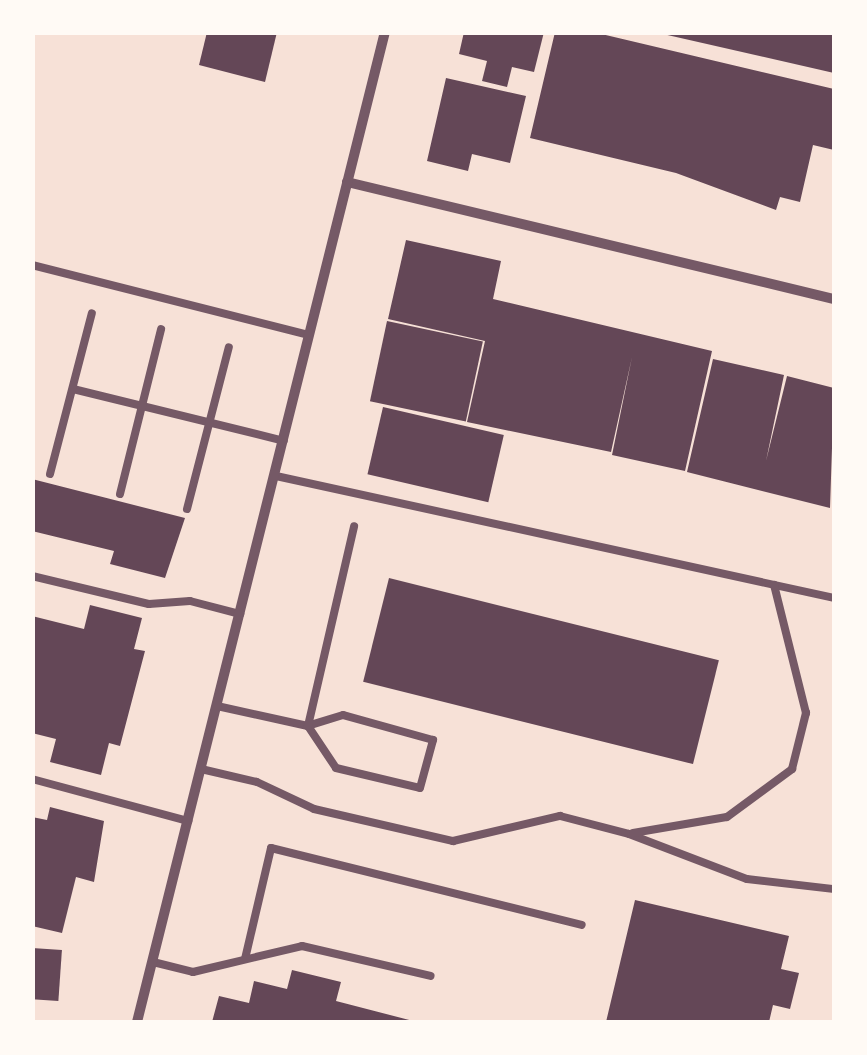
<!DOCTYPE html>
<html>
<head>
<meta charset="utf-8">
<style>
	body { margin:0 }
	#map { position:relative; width:867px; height:1055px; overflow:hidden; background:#f7e1d7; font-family:"Space Grotesk",sans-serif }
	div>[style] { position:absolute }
	.building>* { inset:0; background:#644757; transform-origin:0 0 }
	.service>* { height:8px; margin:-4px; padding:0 4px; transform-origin:4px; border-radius:4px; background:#755966 }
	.minor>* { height:10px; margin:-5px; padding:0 5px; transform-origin:5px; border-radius:5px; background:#755966 }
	span { translate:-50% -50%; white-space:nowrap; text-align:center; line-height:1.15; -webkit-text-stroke:9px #fffaf5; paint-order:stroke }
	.frame { position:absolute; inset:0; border:35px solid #fffaf5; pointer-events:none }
</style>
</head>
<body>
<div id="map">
	<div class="building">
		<div style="clip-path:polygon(207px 32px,277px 32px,265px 82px,199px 65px)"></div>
		<div style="clip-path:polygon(464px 32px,544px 32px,534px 72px,512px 67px,507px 87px,482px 81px,487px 61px,459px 54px)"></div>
		<div style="clip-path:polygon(555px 32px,593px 32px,834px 89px,834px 150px,813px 145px,800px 202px,780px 197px,776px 210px,676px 173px,530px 138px)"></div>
		<div style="clip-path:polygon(834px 32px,834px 73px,663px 34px,664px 32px)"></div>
		<div style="clip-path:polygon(446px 78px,526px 96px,510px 163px,472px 154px,468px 171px,427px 161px)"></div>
		<div style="clip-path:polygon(406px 240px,501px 261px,493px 299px,712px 351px,685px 471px,612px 455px,632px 357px,611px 452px,467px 422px,485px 341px,388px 319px)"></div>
		<div style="left:387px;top:321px;width:98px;height:82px;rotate:12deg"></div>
		<div style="clip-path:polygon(713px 359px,784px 375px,766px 461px,787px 376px,834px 388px,830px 508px,687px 472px)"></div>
		<div style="left:383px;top:407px;width:124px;height:69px;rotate:13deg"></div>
		<div style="clip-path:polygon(32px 479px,185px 518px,165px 578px,110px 564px,114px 551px,32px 531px)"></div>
		<div style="left:389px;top:578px;width:340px;height:107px;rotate:14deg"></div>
		<div style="clip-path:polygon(90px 605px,142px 618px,134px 649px,145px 651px,120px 746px,109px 743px,101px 775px,50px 762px,56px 739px,32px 733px,32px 616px,84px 629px)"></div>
		<div style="clip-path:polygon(50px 807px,104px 821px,94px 882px,76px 877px,62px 933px,32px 926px,32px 817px,47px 820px)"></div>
		<div style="clip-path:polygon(635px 900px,789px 936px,781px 969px,799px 973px,790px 1009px,773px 1005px,769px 1022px,606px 1022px)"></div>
		<div style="left:32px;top:948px;width:30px;height:51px;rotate:4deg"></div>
		<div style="clip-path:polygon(292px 970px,341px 982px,336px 1001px,417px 1022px,212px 1022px,219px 996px,249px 1003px,254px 981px,287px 989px)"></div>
	</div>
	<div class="service">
		<div style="left:32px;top:265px;width:286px;rotate:14.2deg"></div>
		<div style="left:73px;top:389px;width:217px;rotate:13.8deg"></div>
		<div style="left:50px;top:474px;width:166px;rotate:-75.4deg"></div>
		<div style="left:276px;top:476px;width:571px;rotate:12.33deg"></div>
		<div style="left:120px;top:494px;width:170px;rotate:-76deg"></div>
		<div style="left:187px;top:509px;width:167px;rotate:-75.5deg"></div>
		<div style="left:32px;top:576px;width:120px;rotate:13.5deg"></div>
		<div style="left:149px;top:604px;width:41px;rotate:-4.2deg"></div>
		<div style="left:190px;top:601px;width:52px;rotate:14.6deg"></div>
		<div style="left:217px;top:706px;width:93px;rotate:12.4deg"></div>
		<div style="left:308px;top:726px;width:50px;rotate:56.3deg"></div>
		<div style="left:336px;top:768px;width:86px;rotate:13.4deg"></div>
		<div style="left:420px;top:788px;width:50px;rotate:-74.8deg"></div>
		<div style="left:433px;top:740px;width:93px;rotate:-164.5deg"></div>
		<div style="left:343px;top:715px;width:37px;rotate:163deg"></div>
		<div style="left:308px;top:726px;width:205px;rotate:-77deg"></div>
		<div style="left:201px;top:769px;width:57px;rotate:13.1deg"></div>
		<div style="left:257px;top:782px;width:63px;rotate:25.3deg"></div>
		<div style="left:314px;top:809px;width:143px;rotate:13deg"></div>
		<div style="left:453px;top:841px;width:110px;rotate:-13.2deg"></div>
		<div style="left:560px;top:816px;width:71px;rotate:14.6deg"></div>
		<div style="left:629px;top:834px;width:126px;rotate:20.9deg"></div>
		<div style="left:747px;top:879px;width:88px;rotate:6.6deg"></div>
		<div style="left:32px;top:779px;width:162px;rotate:15.1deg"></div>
		<div style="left:633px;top:833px;width:95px;rotate:-9.7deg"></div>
		<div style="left:727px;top:817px;width:81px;rotate:-36.4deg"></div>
		<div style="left:792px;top:769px;width:58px;rotate:-76deg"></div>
		<div style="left:806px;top:713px;width:132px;rotate:-104deg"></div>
		<div style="left:245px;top:959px;width:114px;rotate:-76.8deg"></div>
		<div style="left:271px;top:848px;width:320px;rotate:13.9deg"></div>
		<div style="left:153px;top:962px;width:41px;rotate:14deg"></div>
		<div style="left:193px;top:972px;width:112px;rotate:-13.4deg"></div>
		<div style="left:302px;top:946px;width:132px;rotate:13.1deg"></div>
	</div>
	<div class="minor">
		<div style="left:347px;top:182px;width:501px;rotate:13.51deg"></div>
		<div style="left:137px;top:1022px;width:1021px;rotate:-75.94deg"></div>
	</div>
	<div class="frame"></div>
</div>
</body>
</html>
